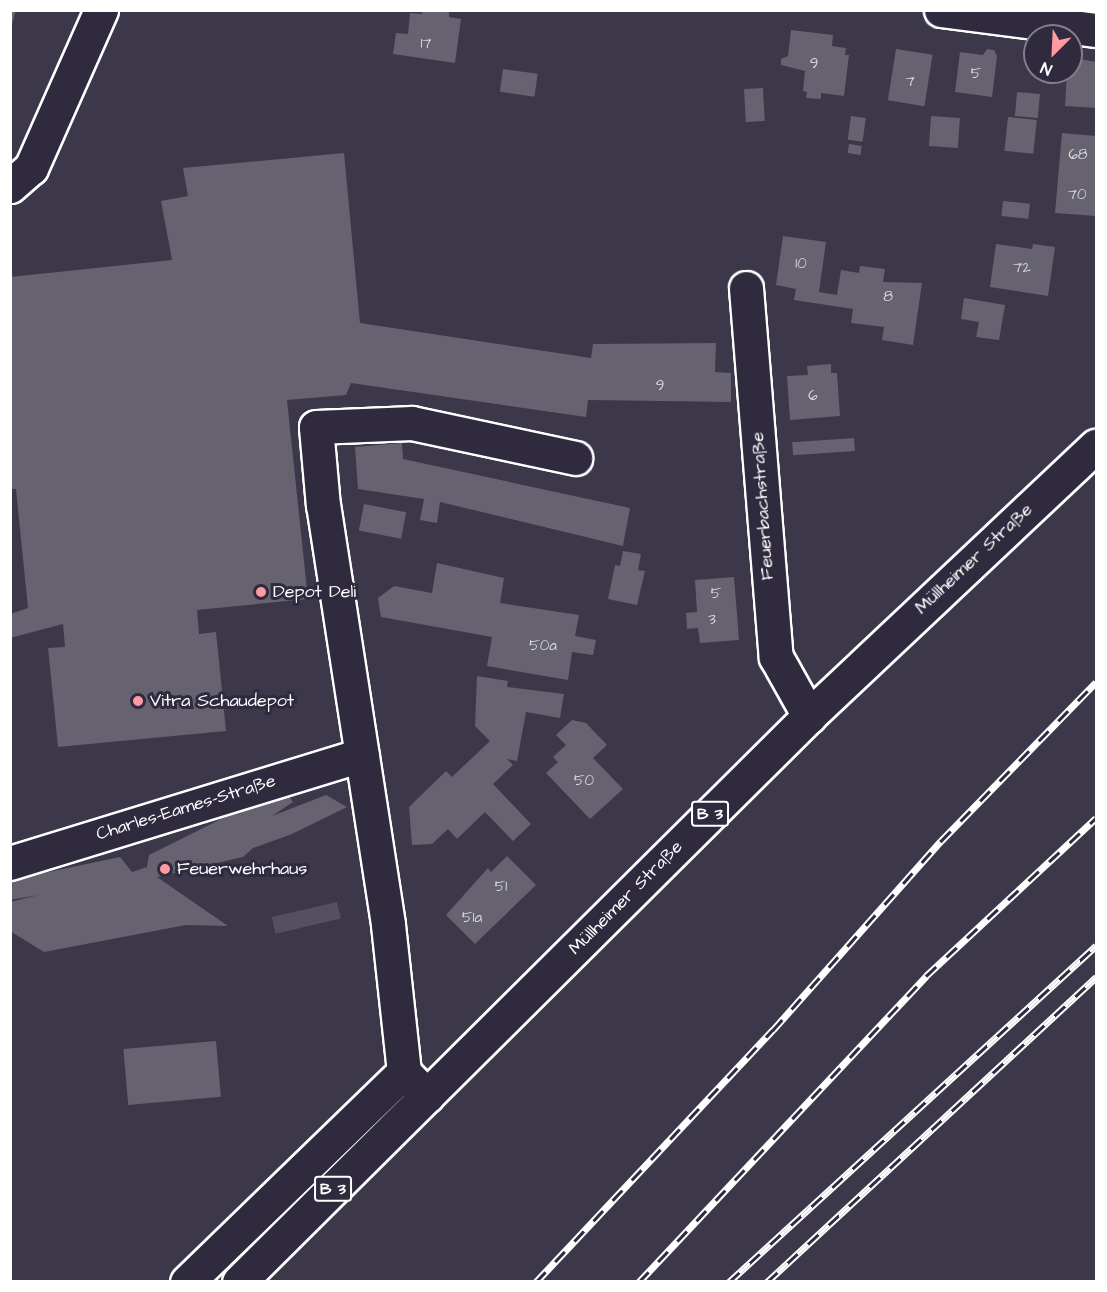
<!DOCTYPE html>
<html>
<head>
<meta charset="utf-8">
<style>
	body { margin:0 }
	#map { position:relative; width:1107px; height:1292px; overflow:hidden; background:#3c3749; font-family:"Architects Daughter",sans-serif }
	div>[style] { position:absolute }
	.green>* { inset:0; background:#555060; transform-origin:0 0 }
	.building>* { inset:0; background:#666270; transform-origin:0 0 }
	.roads { filter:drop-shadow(2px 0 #fff) drop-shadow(-2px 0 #fff) drop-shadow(0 2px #fff) drop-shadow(0 -2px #fff) }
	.minor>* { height:33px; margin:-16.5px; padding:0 16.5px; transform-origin:16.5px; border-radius:16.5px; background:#2f2a3d }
	.major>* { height:33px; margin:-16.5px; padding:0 16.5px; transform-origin:16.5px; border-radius:16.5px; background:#2f2a3d }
	.rail>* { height:7px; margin-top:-3.5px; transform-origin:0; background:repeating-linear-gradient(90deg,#2f2a3d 0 14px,#fff 0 28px); box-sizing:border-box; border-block:2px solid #fff }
	.dots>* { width:16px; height:16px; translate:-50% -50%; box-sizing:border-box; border:3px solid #2f2a3d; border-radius:50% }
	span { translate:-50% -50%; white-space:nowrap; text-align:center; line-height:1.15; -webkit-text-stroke:6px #2f2a3d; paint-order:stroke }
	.number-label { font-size:15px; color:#d9d8db }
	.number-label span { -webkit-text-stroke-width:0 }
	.shield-label span { padding:2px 4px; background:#2f2a3d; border:2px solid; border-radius:4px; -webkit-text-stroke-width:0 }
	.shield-label { font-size:16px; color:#fff; font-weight:700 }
	.street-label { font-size:18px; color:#fff }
	.poi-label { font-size:18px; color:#fff }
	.left { translate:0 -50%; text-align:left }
	.frame { position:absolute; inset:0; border:12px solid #fff; pointer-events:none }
	.north { position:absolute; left:1023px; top:24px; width:60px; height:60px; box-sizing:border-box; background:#2f2a3d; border:2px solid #827f8b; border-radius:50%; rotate:204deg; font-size:16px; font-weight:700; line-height:24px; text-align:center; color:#fff }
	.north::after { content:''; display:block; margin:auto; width:21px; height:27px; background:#ff9aa2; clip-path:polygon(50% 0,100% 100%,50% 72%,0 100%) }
</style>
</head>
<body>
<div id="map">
	<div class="green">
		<div style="left:337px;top:902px;width:17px;height:67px;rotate:77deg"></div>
	</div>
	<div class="building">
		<div style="clip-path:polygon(10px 10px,16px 10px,11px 28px,10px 28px)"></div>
		<div style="clip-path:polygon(422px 10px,449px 10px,449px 17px,461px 19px,455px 63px,393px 54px,396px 33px,408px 34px,410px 13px,422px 14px)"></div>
		<div style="clip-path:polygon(791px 30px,833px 35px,832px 46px,846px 48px,845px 55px,849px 55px,844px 96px,821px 93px,821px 99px,806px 98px,807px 92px,803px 91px,805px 71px,781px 65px,781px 59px,788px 56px)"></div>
		<div style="left:896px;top:49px;width:37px;height:52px;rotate:9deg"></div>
		<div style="clip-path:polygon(987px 49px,994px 50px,997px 56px,992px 97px,955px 92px,960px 52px,983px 55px)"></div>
		<div style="clip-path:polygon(1075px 58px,1096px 62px,1096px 108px,1065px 106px,1067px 72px,1071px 72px,1071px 60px)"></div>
		<div style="left:503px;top:69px;width:35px;height:23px;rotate:8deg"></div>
		<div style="left:763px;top:88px;width:33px;height:19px;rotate:87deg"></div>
		<div style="left:1017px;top:92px;width:23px;height:24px;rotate:5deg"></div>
		<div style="left:851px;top:116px;width:15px;height:24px;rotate:8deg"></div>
		<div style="left:931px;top:116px;width:29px;height:30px;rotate:4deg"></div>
		<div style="left:1008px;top:117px;width:29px;height:34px;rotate:6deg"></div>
		<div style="clip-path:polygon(1062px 133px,1096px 136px,1096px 216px,1055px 213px)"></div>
		<div style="left:849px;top:144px;width:13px;height:9px;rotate:9deg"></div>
		<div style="clip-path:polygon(344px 153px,360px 323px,591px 358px,593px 344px,716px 343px,715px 372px,731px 373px,731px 402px,588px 400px,586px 417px,351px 383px,346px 395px,287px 400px,308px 599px,197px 610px,199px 634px,216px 632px,226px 731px,58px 747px,48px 648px,65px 647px,63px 624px,10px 638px,10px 614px,28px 608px,16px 489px,10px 489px,10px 277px,172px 260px,161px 201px,188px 196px,183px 168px)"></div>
		<div style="left:1003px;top:201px;width:27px;height:15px;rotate:6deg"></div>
		<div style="clip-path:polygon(783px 236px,826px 242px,819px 292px,837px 295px,841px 270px,859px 273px,860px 266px,885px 269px,883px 282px,922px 283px,913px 345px,882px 340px,884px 327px,851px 323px,853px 309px,794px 300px,796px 289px,776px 285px)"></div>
		<div style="clip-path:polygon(996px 244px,1032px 249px,1033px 244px,1055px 247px,1048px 296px,990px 287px)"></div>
		<div style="clip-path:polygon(964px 298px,1005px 305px,999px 340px,976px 337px,979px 322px,961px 319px)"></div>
		<div style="clip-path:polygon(831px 364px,831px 373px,837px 373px,840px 416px,790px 420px,787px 376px,808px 375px,807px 366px)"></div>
		<div style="left:854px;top:438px;width:13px;height:62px;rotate:86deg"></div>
		<div style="clip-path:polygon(402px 443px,403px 459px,630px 508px,623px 546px,440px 502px,437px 523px,420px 520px,424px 499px,358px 489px,355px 447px)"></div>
		<div style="left:364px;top:504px;width:43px;height:27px;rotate:11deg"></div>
		<div style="clip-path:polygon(623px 551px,641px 554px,638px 570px,645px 571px,637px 605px,608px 599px,615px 565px,620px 566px)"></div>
		<div style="clip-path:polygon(437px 563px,504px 578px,500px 603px,579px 615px,575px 636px,596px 640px,593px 655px,572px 652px,568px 680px,487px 666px,492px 637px,381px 617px,378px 598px,394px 586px,432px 593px)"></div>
		<div style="clip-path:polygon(734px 577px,739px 640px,700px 643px,698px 628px,687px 629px,686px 613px,697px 612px,695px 580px)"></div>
		<div style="clip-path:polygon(477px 676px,508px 681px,507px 687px,564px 694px,560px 718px,526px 712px,517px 761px,507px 759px,513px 765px,493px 784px,531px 824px,513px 841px,485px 812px,457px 839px,448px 829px,432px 844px,412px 845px,409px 807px,446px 771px,452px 777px,490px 741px,475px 726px)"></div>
		<div style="clip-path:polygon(572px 720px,586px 723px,607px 745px,593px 758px,623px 789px,590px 819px,546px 773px,558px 762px,553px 757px,566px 745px,556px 735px)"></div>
		<div style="clip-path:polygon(283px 788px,293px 802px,272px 816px,326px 795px,347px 807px,292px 834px,253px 848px,243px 857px,157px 877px,228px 926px,186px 925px,44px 952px,10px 931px,10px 902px,39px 895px,10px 900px,10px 880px,120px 857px,132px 872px,147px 867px,149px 855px)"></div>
		<div style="clip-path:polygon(507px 856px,536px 885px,475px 944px,446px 915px,488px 868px,491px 872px)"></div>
		<div style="left:216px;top:1041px;width:56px;height:93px;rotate:85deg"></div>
	</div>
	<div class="roads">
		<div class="minor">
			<div style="left:941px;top:10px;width:156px;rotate:7.4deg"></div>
			<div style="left:10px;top:186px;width:28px;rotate:-41deg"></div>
			<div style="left:31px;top:168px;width:173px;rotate:-66.1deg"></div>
			<div style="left:746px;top:288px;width:370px;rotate:85.4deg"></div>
			<div style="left:776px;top:657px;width:68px;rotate:60.8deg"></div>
			<div style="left:10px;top:863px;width:368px;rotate:-17.1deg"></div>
			<div style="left:427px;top:1096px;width:33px;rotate:-134deg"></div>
			<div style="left:404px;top:1072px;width:149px;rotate:-96.2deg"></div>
			<div style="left:388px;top:924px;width:423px;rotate:-98.8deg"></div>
			<div style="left:323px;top:506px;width:79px;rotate:-95.1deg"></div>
			<div style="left:316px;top:427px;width:96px;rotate:-2.4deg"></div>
			<div style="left:412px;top:423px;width:167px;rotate:12.1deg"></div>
			<div style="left:187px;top:1282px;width:302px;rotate:-44.1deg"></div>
		</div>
		<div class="major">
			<div style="left:239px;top:1282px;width:803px;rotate:-44.8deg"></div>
			<div style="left:809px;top:716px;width:394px;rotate:-43.3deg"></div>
		</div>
	</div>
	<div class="rail">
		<div style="left:536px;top:1282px;width:346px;rotate:-46.8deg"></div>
		<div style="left:773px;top:1030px;width:253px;rotate:-48.4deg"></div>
		<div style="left:941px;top:841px;width:222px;rotate:-45.7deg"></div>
		<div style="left:639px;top:1282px;width:420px;rotate:-46.8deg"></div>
		<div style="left:926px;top:976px;width:232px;rotate:-42.9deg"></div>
		<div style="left:729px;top:1282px;width:498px;rotate:-42.5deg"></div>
		<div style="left:767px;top:1282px;width:449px;rotate:-42.8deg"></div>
	</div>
	<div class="dots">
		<div style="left:261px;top:592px;background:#ff9aa2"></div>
		<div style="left:138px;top:701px;background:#ff9aa2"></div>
		<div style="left:165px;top:869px;background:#ff9aa2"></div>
	</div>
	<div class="number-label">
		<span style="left:426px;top:44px">17</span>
		<span style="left:814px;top:64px">9</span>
		<span style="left:976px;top:74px">5</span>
		<span style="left:910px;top:82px">7</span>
		<span style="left:1078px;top:155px">68</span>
		<span style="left:1077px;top:195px">70</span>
		<span style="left:801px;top:264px">10</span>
		<span style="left:1022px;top:268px">72</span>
		<span style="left:888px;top:297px">8</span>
		<span style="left:660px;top:386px">9</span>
		<span style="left:813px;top:396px">6</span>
		<span style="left:716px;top:594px">5</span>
		<span style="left:712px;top:620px">3</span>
		<span style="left:543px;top:646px">50a</span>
		<span style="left:584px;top:781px">50</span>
		<span style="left:501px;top:887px">51</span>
		<span style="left:472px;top:918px">51a</span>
	</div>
	<div class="shield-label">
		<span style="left:710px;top:814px">B 3</span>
		<span style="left:333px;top:1189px">B 3</span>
	</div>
	<div class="street-label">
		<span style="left:763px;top:506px;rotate:-94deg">Feuerbachstraße</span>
		<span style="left:974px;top:559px;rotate:-43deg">Müllheimer Straße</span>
		<span style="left:186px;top:808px;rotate:-17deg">Charles-Eames-Straße</span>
		<span style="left:626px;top:898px;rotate:-45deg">Müllheimer Straße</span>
	</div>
	<div class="poi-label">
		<span class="left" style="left:273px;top:592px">Depot Deli</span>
		<span class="left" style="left:150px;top:701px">Vitra Schaudepot</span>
		<span class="left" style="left:177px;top:869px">Feuerwehrhaus</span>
	</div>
	<div class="frame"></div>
	<div class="north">N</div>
</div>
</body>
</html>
